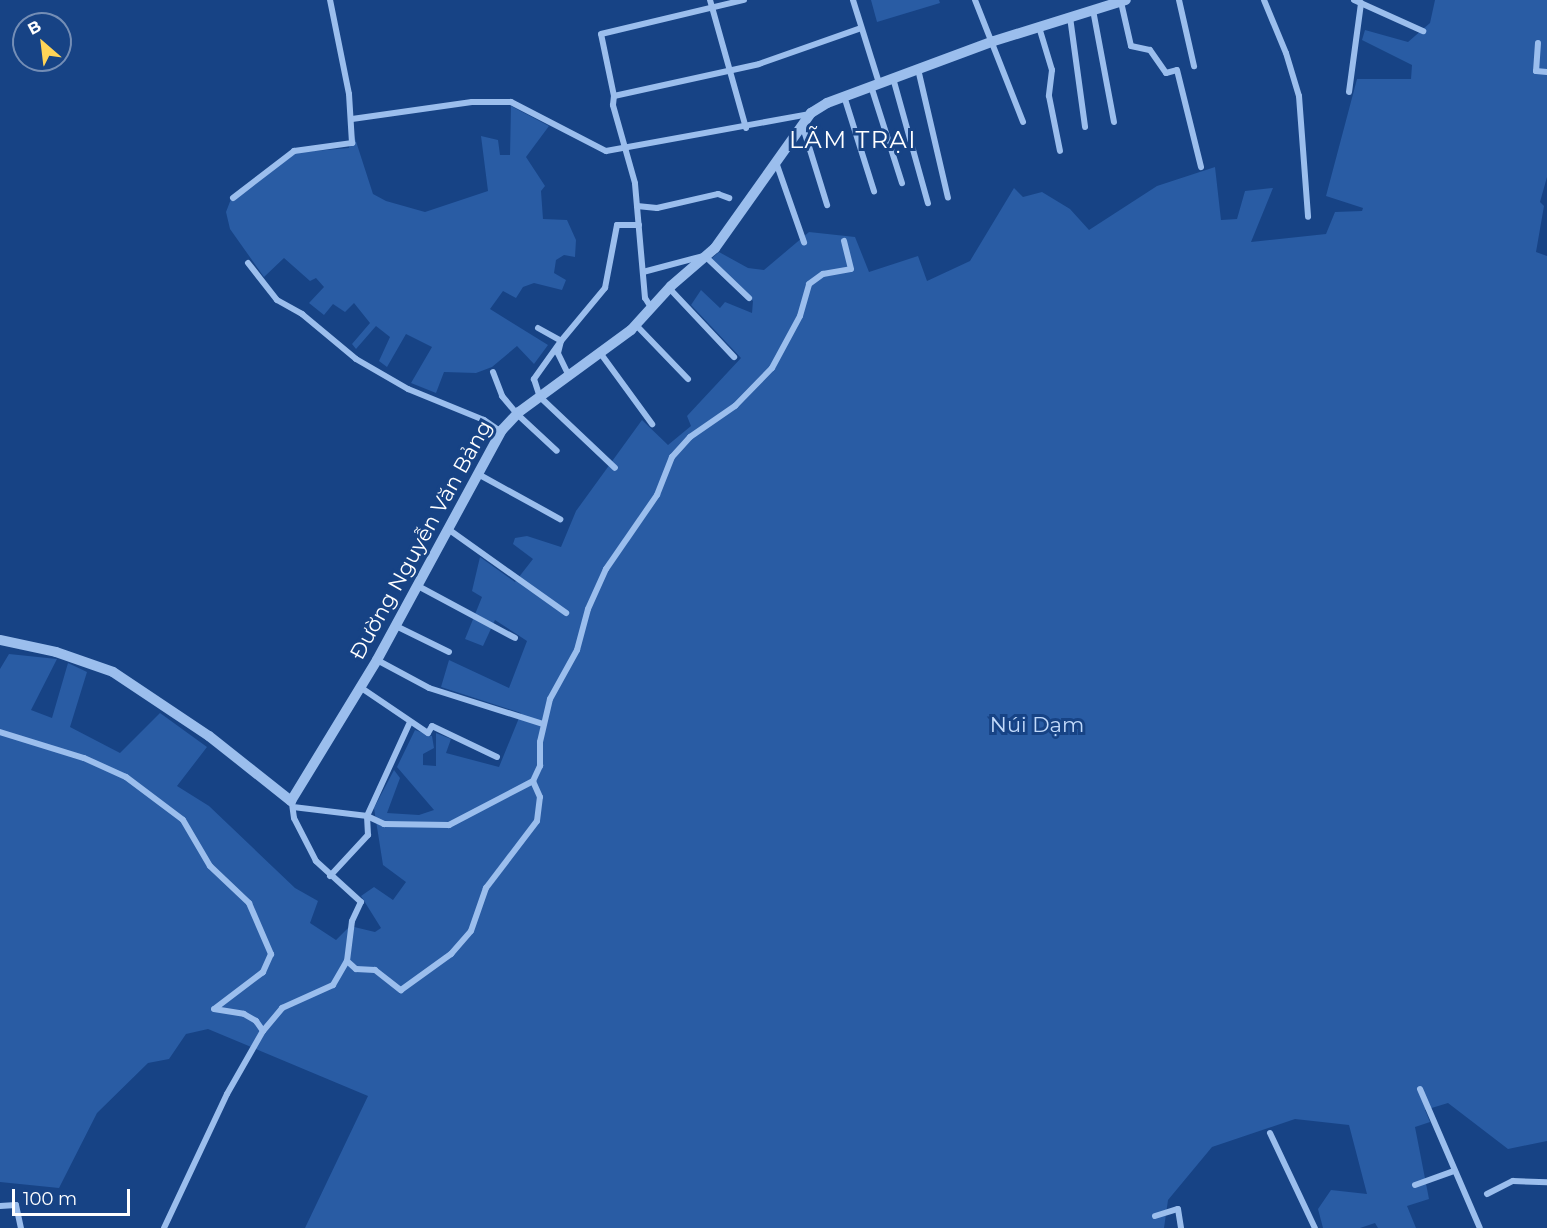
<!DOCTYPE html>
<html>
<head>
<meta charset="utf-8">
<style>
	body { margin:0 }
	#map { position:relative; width:1547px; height:1228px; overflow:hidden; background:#174385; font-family:Montserrat,sans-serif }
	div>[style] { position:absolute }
	.green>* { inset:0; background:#295ca4 }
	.minor>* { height:6px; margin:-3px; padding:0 3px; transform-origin:3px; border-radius:3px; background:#9bbeed }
	.tertiary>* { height:10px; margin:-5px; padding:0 5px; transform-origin:5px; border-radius:5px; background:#9bbeed }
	span { translate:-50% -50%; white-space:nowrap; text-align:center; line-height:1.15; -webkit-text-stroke:6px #174385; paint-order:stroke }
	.street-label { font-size:21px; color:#fff }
	.park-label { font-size:21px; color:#c1d9fa }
	.quarter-label { font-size:24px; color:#fff; letter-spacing:1.5px }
	.north { position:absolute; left:12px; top:12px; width:60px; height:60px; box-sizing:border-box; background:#174385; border:2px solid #748eb6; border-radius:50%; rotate:332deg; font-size:16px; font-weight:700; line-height:24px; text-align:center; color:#fff }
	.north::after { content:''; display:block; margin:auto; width:21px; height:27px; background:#ffd457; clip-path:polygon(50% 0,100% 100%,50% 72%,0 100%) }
	.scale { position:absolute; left:12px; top:1189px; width:118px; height:27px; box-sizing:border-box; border:3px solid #fff; border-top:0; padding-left:8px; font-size:18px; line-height:21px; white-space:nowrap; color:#fff; -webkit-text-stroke:4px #174385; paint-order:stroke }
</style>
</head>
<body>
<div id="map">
	<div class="green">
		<div style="clip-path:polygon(871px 0,939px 0,940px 3px,877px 22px)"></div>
		<div style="clip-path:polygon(1435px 0,1547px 0,1547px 177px,1540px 202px,1544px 206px,1536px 252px,1547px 256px,1547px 1141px,1508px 1149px,1448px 1103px,1425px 1110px,1430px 1122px,1415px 1127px,1429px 1199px,1407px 1206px,1416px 1228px,1378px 1228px,1375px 1223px,1360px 1228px,1323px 1228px,1318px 1209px,1331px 1190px,1367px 1194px,1349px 1125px,1295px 1119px,1212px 1147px,1168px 1200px,1164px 1228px,305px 1228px,368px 1096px,208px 1029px,186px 1034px,169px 1059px,148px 1063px,97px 1113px,59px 1188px,0 1182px,0 669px,9px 654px,57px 659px,31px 710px,52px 718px,68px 663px,87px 672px,70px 727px,120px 753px,160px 713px,207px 747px,177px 786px,209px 806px,295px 888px,318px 901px,310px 923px,336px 940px,350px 926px,375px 932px,381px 928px,361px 896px,374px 887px,393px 900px,406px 882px,383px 865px,374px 808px,394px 770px,400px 778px,387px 813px,419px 815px,434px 810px,397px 767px,415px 730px,432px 736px,434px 748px,423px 754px,423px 765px,436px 766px,436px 733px,451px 739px,446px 753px,499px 767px,521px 713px,441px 687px,449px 660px,509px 688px,527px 641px,495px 620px,483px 646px,465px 639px,482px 597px,472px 591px,480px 557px,515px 582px,533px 559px,513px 544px,515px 538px,527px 536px,561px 547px,576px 511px,642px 420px,668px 445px,691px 426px,687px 416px,741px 358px,691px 305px,701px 290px,720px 308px,725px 302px,752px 313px,753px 301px,711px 259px,719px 252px,748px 268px,764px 270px,809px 232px,855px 237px,869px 272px,918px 256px,927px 281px,970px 261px,1014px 188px,1023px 197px,1042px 192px,1070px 209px,1089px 230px,1157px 186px,1215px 167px,1221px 220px,1237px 219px,1245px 191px,1273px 188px,1251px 242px,1326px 234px,1335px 212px,1362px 211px,1363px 208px,1326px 196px,1357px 79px,1411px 79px,1412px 65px,1362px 40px,1365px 30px,1408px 42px,1430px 23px)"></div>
		<div style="clip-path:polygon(511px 106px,549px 126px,526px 157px,545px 186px,541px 191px,543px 219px,567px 220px,576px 240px,575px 257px,564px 255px,556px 260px,554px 273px,566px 280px,562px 290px,534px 283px,523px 287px,516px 298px,503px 291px,490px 309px,548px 345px,534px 364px,517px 346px,492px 367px,476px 373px,444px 372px,436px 393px,411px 383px,432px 347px,406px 334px,387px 367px,379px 361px,390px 337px,376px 326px,356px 349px,352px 344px,370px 323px,354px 303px,345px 312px,333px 304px,324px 315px,309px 303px,324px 287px,316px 278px,310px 281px,284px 258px,264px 277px,230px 229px,226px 212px,231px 199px,292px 153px,349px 148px,352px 129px,373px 194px,386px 201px,425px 212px,488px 191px,481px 136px,498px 140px,500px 155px,510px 155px)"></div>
	</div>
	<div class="minor">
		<div style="left:710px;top:0;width:133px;rotate:74.3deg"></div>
		<div style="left:853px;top:0;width:87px;rotate:72.6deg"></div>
		<div style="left:975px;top:0;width:131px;rotate:68.5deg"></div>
		<div style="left:1179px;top:0;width:68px;rotate:77.2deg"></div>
		<div style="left:1264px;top:0;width:57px;rotate:67.5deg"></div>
		<div style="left:1286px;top:53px;width:45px;rotate:73.2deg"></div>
		<div style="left:1299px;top:96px;width:121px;rotate:85.7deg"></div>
		<div style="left:1354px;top:0;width:76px;rotate:24.2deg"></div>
		<div style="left:1121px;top:2px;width:45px;rotate:77.2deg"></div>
		<div style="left:1131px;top:46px;width:19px;rotate:12deg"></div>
		<div style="left:1150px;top:50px;width:28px;rotate:55deg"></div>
		<div style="left:1166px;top:73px;width:11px;rotate:-15deg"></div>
		<div style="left:1177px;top:70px;width:100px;rotate:76.1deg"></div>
		<div style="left:1093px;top:10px;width:114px;rotate:79.4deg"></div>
		<div style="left:1070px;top:17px;width:111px;rotate:82.2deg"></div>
		<div style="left:1039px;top:27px;width:45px;rotate:73.2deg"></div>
		<div style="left:1052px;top:70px;width:26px;rotate:97deg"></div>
		<div style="left:1049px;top:96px;width:56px;rotate:78.7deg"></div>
		<div style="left:1538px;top:43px;width:28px;rotate:94deg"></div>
		<div style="left:1536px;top:71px;width:11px;rotate:5deg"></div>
		<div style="left:918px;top:69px;width:132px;rotate:76.9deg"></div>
		<div style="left:893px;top:78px;width:130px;rotate:74.4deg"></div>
		<div style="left:871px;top:86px;width:102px;rotate:72.3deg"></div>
		<div style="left:1349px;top:92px;width:90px;rotate:-82.3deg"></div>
		<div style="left:614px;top:96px;width:63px;rotate:-101.8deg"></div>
		<div style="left:601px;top:34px;width:147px;rotate:-13.4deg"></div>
		<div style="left:844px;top:96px;width:100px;rotate:72.5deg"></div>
		<div style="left:352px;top:119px;width:121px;rotate:-8.1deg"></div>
		<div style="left:472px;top:102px;width:39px"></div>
		<div style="left:511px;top:102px;width:107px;rotate:27.3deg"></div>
		<div style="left:606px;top:151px;width:206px;rotate:-10.3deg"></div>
		<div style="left:802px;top:124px;width:85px;rotate:72.8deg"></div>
		<div style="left:777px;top:165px;width:82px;rotate:70.7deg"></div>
		<div style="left:233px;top:198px;width:77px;rotate:-37.6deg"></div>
		<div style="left:294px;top:151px;width:59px;rotate:-7.9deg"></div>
		<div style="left:352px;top:143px;width:49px;rotate:-93.5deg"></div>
		<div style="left:349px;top:94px;width:96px;rotate:-101.4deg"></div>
		<div style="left:637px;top:206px;width:20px;rotate:6deg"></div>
		<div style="left:657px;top:208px;width:63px;rotate:-12.9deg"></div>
		<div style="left:718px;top:194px;width:12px;rotate:20deg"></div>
		<div style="left:705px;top:256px;width:61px;rotate:43.7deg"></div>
		<div style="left:248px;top:263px;width:47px;rotate:51.9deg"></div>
		<div style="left:277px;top:300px;width:29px;rotate:29deg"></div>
		<div style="left:302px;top:314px;width:70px;rotate:39.8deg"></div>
		<div style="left:356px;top:359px;width:60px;rotate:30deg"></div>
		<div style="left:408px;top:389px;width:82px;rotate:22.2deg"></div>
		<div style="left:484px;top:420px;width:21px;rotate:35deg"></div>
		<div style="left:643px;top:272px;width:62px;rotate:-14.9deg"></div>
		<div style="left:669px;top:288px;width:95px;rotate:46.7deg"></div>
		<div style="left:652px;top:309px;width:13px;rotate:-122deg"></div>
		<div style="left:645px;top:298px;width:115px;rotate:-95deg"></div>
		<div style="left:635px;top:183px;width:81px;rotate:-105.8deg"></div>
		<div style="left:613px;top:105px;width:9px;rotate:-84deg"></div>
		<div style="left:614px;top:96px;width:148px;rotate:-12.4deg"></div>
		<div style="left:759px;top:64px;width:108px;rotate:-19.4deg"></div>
		<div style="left:636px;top:325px;width:75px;rotate:46.1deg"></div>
		<div style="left:538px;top:328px;width:26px;rotate:29deg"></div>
		<div style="left:561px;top:341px;width:47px;rotate:125.4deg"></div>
		<div style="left:534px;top:379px;width:19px;rotate:72deg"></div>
		<div style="left:540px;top:397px;width:103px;rotate:43.4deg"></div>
		<div style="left:601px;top:354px;width:87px;rotate:53.9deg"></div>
		<div style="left:493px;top:372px;width:26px;rotate:69deg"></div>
		<div style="left:502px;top:396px;width:23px;rotate:50deg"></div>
		<div style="left:517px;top:414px;width:54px;rotate:42.8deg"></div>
		<div style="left:569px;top:376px;width:25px;rotate:-116deg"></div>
		<div style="left:558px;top:353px;width:12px;rotate:-76deg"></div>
		<div style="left:561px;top:341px;width:69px;rotate:-50.3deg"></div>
		<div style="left:605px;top:288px;width:64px;rotate:-79.2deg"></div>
		<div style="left:617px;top:225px;width:22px"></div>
		<div style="left:478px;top:474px;width:94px;rotate:28.8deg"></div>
		<div style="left:448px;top:529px;width:145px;rotate:35.4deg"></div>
		<div style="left:418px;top:586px;width:110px;rotate:28.2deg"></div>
		<div style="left:396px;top:626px;width:59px;rotate:26.1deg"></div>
		<div style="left:377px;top:660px;width:59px;rotate:28.3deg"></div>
		<div style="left:429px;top:688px;width:120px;rotate:17.5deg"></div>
		<div style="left:360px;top:687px;width:82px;rotate:34.1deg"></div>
		<div style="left:428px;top:733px;width:8px;rotate:-60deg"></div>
		<div style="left:432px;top:726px;width:72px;rotate:25.5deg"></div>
		<div style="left:0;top:732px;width:88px;rotate:17.2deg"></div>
		<div style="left:84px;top:758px;width:46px;rotate:24.3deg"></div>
		<div style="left:126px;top:777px;width:71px;rotate:37deg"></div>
		<div style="left:183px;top:820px;width:53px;rotate:59.6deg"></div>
		<div style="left:210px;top:866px;width:54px;rotate:43.5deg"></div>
		<div style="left:249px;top:903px;width:56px;rotate:66.7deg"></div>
		<div style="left:271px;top:954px;width:20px;rotate:114deg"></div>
		<div style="left:263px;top:972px;width:61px;rotate:142.9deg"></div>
		<div style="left:214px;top:1009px;width:30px;rotate:9deg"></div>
		<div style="left:244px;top:1014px;width:14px;rotate:30deg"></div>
		<div style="left:256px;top:1021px;width:12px;rotate:55deg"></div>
		<div style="left:293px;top:807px;width:75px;rotate:6.9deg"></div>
		<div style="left:367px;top:816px;width:19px;rotate:25deg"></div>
		<div style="left:384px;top:824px;width:65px;rotate:0.9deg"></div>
		<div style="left:449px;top:825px;width:95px;rotate:-27.6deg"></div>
		<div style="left:533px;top:781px;width:17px;rotate:-65deg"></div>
		<div style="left:540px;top:766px;width:24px;rotate:-90deg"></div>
		<div style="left:540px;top:742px;width:44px;rotate:-76.9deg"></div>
		<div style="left:550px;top:699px;width:56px;rotate:-61.1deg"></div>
		<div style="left:577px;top:650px;width:42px;rotate:-75deg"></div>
		<div style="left:588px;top:609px;width:44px;rotate:-65.8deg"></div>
		<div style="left:606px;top:569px;width:90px;rotate:-55.4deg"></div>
		<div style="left:657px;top:495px;width:41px;rotate:-68.5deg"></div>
		<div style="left:672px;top:457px;width:27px;rotate:-48deg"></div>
		<div style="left:690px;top:437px;width:55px;rotate:-34.6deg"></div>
		<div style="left:735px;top:406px;width:53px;rotate:-45.8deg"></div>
		<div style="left:772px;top:368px;width:59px;rotate:-61.7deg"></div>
		<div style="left:800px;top:316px;width:33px;rotate:-74deg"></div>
		<div style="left:809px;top:284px;width:17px;rotate:-36deg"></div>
		<div style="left:823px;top:274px;width:28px;rotate:-10deg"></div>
		<div style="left:851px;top:269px;width:29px;rotate:-104deg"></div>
		<div style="left:330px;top:876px;width:56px;rotate:-47.2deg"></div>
		<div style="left:368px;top:835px;width:19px;rotate:-93deg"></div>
		<div style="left:367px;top:816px;width:103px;rotate:-65.4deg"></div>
		<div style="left:347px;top:961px;width:12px;rotate:42deg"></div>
		<div style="left:356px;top:969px;width:19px;rotate:3deg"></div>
		<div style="left:375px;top:970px;width:33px;rotate:38deg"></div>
		<div style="left:401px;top:990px;width:62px;rotate:-35.8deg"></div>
		<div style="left:451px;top:954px;width:30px;rotate:-49deg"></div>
		<div style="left:471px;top:931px;width:46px;rotate:-70.8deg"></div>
		<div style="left:486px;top:888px;width:84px;rotate:-52.7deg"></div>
		<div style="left:537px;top:821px;width:24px;rotate:-83deg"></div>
		<div style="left:540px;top:797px;width:17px;rotate:-114deg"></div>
		<div style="left:1420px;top:1089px;width:151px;rotate:66.7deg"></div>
		<div style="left:1270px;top:1133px;width:105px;rotate:64.7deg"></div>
		<div style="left:1415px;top:1185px;width:41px;rotate:-19.7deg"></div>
		<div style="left:1487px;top:1194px;width:29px;rotate:-27deg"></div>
		<div style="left:1513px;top:1181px;width:34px;rotate:2deg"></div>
		<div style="left:0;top:1206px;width:16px;rotate:-4deg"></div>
		<div style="left:16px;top:1205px;width:24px;rotate:78deg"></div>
		<div style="left:1155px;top:1216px;width:24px;rotate:-17deg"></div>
		<div style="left:1178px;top:1209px;width:19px;rotate:81deg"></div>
		<div style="left:164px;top:1228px;width:148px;rotate:-64.8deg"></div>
		<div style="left:227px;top:1094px;width:73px;rotate:-60.3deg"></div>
		<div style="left:263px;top:1031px;width:30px;rotate:-50deg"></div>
		<div style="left:282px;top:1008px;width:56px;rotate:-24.3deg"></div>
		<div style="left:333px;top:985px;width:28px;rotate:-60deg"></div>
		<div style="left:347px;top:961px;width:40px;rotate:-82.9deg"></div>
		<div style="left:352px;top:921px;width:21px;rotate:-65deg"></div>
		<div style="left:361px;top:902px;width:61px;rotate:-137.7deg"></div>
		<div style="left:316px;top:861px;width:48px;rotate:-117.1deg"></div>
		<div style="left:294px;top:818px;width:14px;rotate:-98deg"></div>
	</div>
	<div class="tertiary">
		<div style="left:0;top:640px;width:57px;rotate:12.1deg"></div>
		<div style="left:56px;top:652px;width:60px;rotate:19.3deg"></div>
		<div style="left:113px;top:672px;width:115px;rotate:33.7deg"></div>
		<div style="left:209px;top:736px;width:105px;rotate:38.4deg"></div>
		<div style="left:291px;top:801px;width:165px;rotate:-58.6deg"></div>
		<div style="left:377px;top:660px;width:262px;rotate:-61.5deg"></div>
		<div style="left:502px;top:430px;width:25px;rotate:-47deg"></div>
		<div style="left:519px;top:412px;width:139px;rotate:-36.2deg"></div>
		<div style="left:631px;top:330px;width:59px;rotate:-47.7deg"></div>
		<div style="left:671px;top:286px;width:58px;rotate:-40.8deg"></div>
		<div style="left:715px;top:248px;width:166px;rotate:-54.6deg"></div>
		<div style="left:811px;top:113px;width:19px;rotate:-32deg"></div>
		<div style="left:827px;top:103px;width:178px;rotate:-20.4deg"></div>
		<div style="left:994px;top:41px;width:138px;rotate:-17.3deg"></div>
	</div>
	<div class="street-label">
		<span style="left:421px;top:540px;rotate:-61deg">Đường Nguyễn Văn Bảng</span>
	</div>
	<div class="park-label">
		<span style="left:1037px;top:725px">Núi Dạm</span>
	</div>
	<div class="quarter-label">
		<span style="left:853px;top:140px">LÃM TRẠI</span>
	</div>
	<div class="north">B</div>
	<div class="scale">100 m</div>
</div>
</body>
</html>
